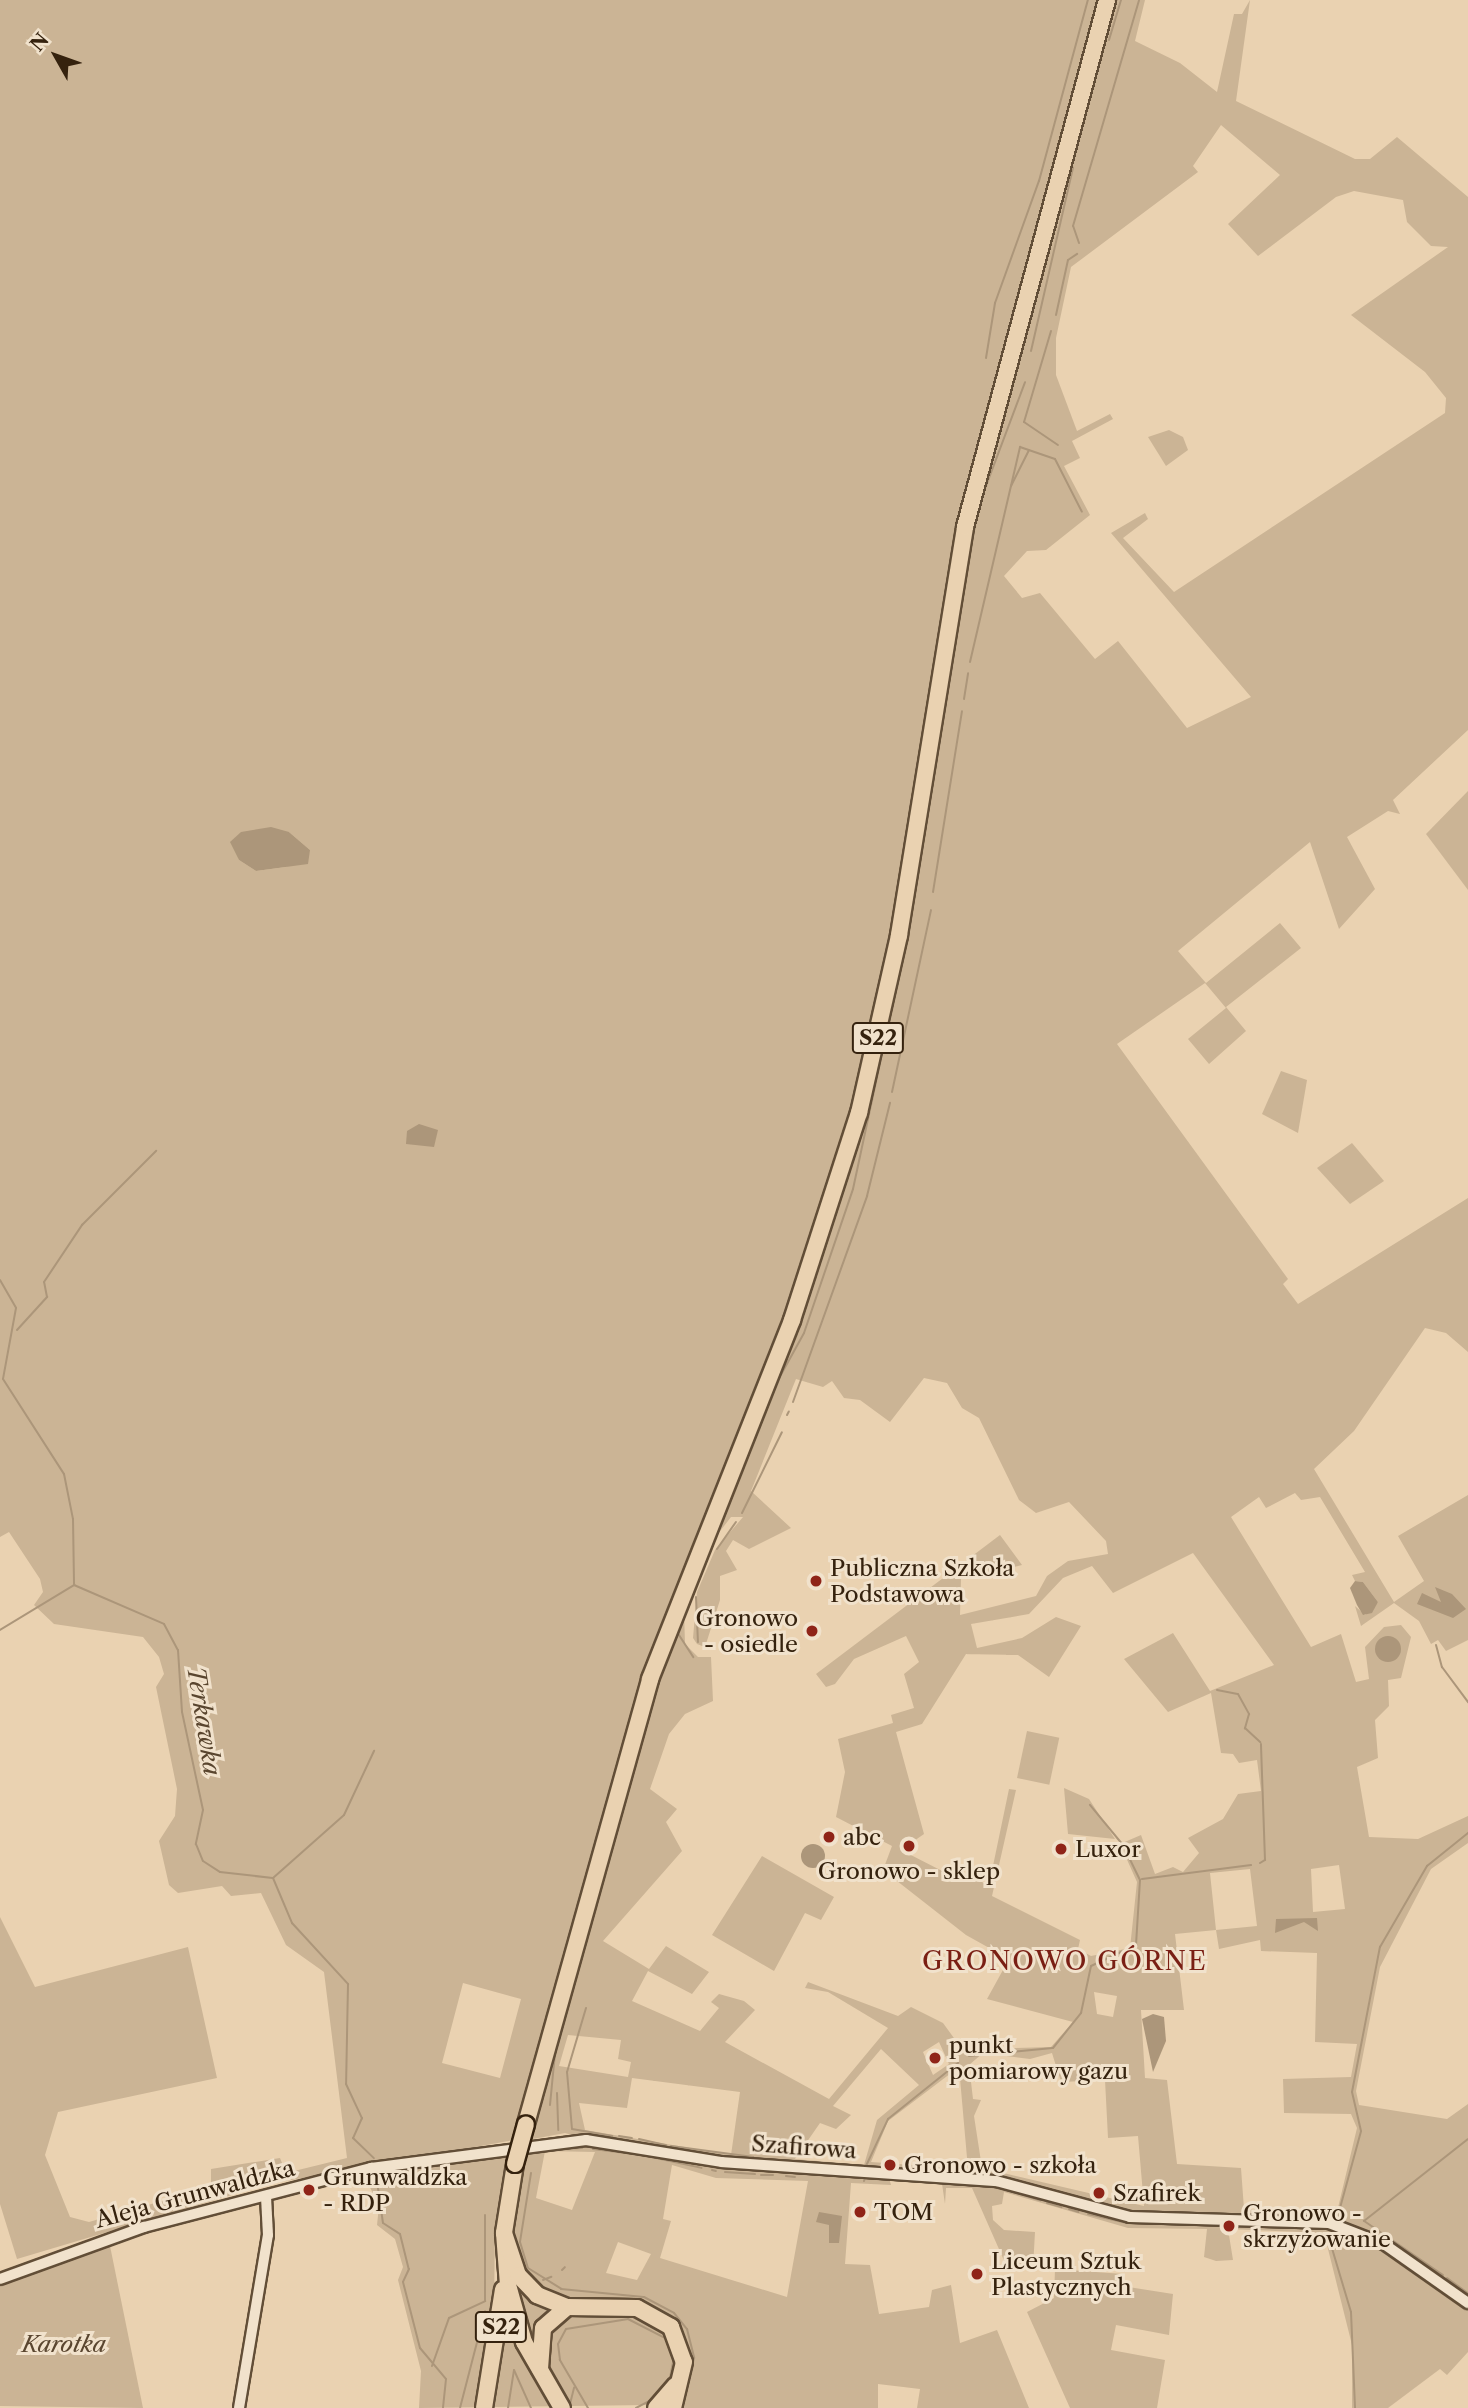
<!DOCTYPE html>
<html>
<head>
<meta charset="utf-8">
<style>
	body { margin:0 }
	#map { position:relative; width:1468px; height:2408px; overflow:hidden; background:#ead2b1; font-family:"Libre Caslon Text",serif }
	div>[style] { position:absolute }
	.green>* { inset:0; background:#cbb495; transform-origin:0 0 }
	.water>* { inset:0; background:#ac967a }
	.round { border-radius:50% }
	.stream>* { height:2px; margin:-1px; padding:0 1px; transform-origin:1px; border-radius:1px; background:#ac967a }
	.roads { filter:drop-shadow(2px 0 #624e37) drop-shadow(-2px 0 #624e37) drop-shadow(0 2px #624e37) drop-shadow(0 -2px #624e37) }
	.minor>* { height:10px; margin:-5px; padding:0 5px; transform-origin:5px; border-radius:5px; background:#f1e2cc }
	.highway>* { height:16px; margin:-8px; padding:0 8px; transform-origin:8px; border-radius:8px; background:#ead2b1 }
	.bridges { filter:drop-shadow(2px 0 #35220e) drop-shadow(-2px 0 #35220e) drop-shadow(0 2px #35220e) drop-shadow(0 -2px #35220e) }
	.highway-bridge>* { height:16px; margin:-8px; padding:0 8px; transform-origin:8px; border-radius:8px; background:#ead2b1 }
	.dots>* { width:19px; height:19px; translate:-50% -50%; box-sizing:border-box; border:4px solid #f1e2cc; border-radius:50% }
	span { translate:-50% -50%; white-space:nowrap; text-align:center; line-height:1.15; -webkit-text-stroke:6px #f1e2cc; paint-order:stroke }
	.shield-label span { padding:2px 5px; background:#f1e2cc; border:2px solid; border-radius:5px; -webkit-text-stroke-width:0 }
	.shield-label { font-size:21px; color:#35220e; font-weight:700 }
	.poi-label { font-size:23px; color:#35220e }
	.left { translate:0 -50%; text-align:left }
	.right { translate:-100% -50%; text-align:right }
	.street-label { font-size:23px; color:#35220e }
	.park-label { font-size:23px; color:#5a4630; font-style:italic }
	.water-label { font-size:24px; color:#59452e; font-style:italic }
	.quarter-label { font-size:26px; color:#7a1f14; letter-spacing:2px }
	.north { position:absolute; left:21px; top:21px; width:70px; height:70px; -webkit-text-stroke:5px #f1e2cc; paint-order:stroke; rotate:310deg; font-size:19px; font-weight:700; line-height:28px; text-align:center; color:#35220e }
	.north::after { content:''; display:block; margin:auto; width:24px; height:32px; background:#35220e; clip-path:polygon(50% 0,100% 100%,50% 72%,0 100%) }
</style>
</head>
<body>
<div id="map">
	<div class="green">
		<div style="clip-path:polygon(evenodd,0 0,1100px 0,1021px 279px,957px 540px,893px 922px,867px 1057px,833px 1180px,765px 1372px,647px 1665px,514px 2140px,269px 2184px,17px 2259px,0 2204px,0 1917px,35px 1987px,188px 1947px,217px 2078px,58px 2112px,45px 2155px,70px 2217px,89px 2222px,179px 2196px,211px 2185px,211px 2169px,280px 2158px,286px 2173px,347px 2158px,324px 1972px,286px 1945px,261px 1893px,231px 1896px,222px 1886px,178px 1893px,169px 1885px,159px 1841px,175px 1816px,177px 1789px,156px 1687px,164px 1674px,159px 1657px,143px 1637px,54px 1624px,34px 1605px,43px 1592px,40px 1579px,9px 1532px,0 1537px,0 0,289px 832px,310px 850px,286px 867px,256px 871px,239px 860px,237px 851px,255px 833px,289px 832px,0 0,463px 1983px,521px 1999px,500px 2078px,442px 2063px,463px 1983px)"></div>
		<div style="clip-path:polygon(evenodd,1112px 0,1145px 0,1135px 41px,1180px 63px,1217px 92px,1234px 14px,1242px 14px,1250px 0,1236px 101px,1355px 159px,1370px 159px,1397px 137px,1468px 197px,1468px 730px,1393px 800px,1400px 814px,1388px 811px,1347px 837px,1375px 889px,1339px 929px,1310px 842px,1178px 951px,1206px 983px,1280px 923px,1301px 948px,1226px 1007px,1246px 1031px,1209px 1064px,1188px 1039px,1226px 1008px,1205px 983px,1117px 1044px,1288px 1279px,1283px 1284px,1298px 1304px,1468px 1198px,1468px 1352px,1446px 1333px,1425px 1328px,1354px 1431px,1314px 1469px,1394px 1602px,1424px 1581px,1398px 1536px,1468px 1495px,1468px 1640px,1446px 1651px,1438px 1640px,1431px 1644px,1419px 1621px,1394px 1603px,1361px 1626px,1355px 1606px,1365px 1615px,1378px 1602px,1363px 1582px,1355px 1581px,1352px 1575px,1365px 1572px,1320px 1497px,1301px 1500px,1295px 1493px,1266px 1508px,1259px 1497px,1231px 1517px,1311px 1647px,1341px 1634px,1356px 1682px,1369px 1679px,1365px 1647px,1384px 1627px,1401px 1625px,1411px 1637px,1401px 1678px,1388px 1680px,1389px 1706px,1375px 1720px,1378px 1758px,1357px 1767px,1369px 1837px,1418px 1839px,1468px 1816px,1468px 1843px,1431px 1869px,1380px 1967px,1356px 2091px,1359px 2105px,1447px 2119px,1468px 2104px,1468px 2352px,1447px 2375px,1440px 2369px,1388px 2408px,1352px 2408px,1352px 2345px,1324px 2233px,1228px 2229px,1233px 2260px,1216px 2261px,1204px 2257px,1207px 2229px,1128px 2228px,1004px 2192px,1002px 2204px,992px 2206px,993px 2220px,1004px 2230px,1035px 2232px,1033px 2268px,1006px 2265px,972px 2188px,946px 2188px,945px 2204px,941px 2177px,888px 2174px,891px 2185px,851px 2183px,845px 2264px,870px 2265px,879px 2314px,929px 2307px,932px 2290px,951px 2285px,960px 2343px,997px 2330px,1029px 2408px,917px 2408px,920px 2389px,878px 2384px,878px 2408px,677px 2408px,690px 2365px,678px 2325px,646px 2304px,571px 2301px,543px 2293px,522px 2272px,513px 2239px,517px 2192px,530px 2143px,586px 2139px,565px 2133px,533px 2139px,539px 2100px,659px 1672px,820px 1258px,856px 1144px,968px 541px,1112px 0,1221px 125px,1280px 175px,1228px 224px,1258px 256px,1336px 197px,1354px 191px,1403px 200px,1407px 222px,1431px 246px,1448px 247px,1351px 315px,1425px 372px,1446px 398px,1445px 413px,1174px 592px,1123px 538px,1148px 519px,1145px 513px,1111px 533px,1251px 697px,1187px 728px,1118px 641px,1095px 659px,1040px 593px,1022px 598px,1004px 576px,1027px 551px,1046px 550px,1090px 515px,1064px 466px,1080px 458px,1072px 441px,1113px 419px,1110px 414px,1077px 431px,1056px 375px,1056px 338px,1071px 267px,1198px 172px,1193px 166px,1221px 125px,1112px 0,924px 1378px,947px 1383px,962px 1408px,979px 1418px,1019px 1500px,1036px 1513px,1069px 1502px,1106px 1541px,1108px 1554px,1068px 1561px,1047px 1576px,1036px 1596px,960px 1615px,961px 1579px,1022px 1565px,1000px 1535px,816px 1674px,826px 1687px,835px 1684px,854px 1659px,906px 1636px,919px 1662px,904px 1674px,914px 1708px,891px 1715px,893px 1723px,838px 1739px,845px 1772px,836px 1817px,892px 1846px,883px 1870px,966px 1935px,1009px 1959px,987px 1999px,1073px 2022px,1051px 2047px,983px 2049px,967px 2056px,943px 2023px,911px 2007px,898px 2016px,808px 1982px,805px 1988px,828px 1992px,888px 2028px,829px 2099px,725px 2042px,755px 2010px,744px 2001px,719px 1994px,711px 2002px,719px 2008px,700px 2031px,632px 2001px,648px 1971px,692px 1994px,709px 1972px,666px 1946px,649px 1969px,603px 1941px,682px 1851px,666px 1822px,677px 1809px,650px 1789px,669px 1734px,685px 1714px,713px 1701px,711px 1657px,698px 1657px,685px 1644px,684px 1611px,714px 1539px,731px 1517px,743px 1517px,715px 1550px,697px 1592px,693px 1638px,697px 1644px,710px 1649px,705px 1647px,720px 1600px,720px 1576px,737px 1570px,726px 1551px,733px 1540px,749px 1549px,791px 1528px,751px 1491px,796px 1379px,823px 1387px,832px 1381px,844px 1398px,860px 1400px,890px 1422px,924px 1378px,1112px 0,1193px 1553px,1274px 1665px,1210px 1691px,1173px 1633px,1124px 1659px,1168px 1712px,1211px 1693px,1221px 1753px,1233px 1754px,1239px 1763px,1257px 1760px,1261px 1791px,1238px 1794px,1223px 1819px,1188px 1838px,1199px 1853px,1183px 1872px,1173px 1867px,1155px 1874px,1141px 1835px,1120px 1844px,1137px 1882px,1130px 1948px,1091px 1956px,1078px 1949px,1080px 1940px,992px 1896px,1016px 1790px,1009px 1789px,989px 1885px,955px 1871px,952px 1876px,901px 1850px,924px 1834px,896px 1732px,922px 1724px,966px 1654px,1018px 1655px,1049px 1677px,1081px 1626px,1056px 1617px,1022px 1638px,977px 1648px,971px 1624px,1029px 1614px,1063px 1578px,1092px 1566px,1113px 1593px,1193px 1553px,1112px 0,1339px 1865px,1345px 1909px,1313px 1912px,1311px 1869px,1339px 1865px,1112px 0,1250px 1869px,1257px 1926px,1216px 1930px,1210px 1873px,1250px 1869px,1112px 0,1216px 1930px,1219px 1949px,1260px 1940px,1261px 1951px,1317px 1953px,1315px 2042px,1357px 2044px,1351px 2077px,1283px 2079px,1284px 2113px,1351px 2114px,1357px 2128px,1337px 2212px,1244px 2209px,1241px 2168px,1177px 2164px,1167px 2080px,1145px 2078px,1141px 2010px,1184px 2010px,1175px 1934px,1216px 1930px,1112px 0,1094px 1992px,1117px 1996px,1113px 2017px,1097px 2014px,1094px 1992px,1112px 0,568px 2035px,621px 2040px,618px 2059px,631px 2062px,628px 2077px,559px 2066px,568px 2035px,1112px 0,939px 2042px,949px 2064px,933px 2075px,923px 2052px,939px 2042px,1112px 0,881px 2049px,919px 2085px,877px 2120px,864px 2165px,795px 2159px,820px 2123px,836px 2129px,851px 2115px,833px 2106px,881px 2049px,1112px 0,983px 2053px,1030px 2059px,1052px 2053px,1061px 2082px,1105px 2080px,1108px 2138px,1138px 2136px,1144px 2206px,982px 2168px,974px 2116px,981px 2100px,973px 2099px,969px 2065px,983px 2053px,1112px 0,959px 2067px,968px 2169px,871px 2162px,888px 2121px,959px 2067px,1112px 0,632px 2078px,740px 2092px,731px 2155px,585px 2130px,579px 2103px,627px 2108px,632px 2078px,1112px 0,545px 2151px,595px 2152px,572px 2210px,536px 2198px,545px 2151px,1112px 0,672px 2165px,716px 2178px,808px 2181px,787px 2297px,660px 2258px,671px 2221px,663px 2219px,672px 2165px,1112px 0,618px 2242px,651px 2254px,637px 2280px,606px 2273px,618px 2242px)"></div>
		<div style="clip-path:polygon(1169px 430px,1183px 437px,1188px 450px,1166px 466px,1148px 437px)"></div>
		<div style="clip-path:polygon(1468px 791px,1468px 890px,1426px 834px)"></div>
		<div style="clip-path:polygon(1281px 1071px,1307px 1080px,1298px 1133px,1262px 1114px)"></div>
		<div style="clip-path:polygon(1352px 1143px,1384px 1181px,1350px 1204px,1317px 1168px)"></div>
		<div style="left:1027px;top:1731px;width:33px;height:48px;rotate:12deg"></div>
		<div style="clip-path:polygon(1064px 1788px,1089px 1799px,1115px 1839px,1068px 1834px)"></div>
		<div style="clip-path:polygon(762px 1856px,834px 1897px,821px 1920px,805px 1913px,774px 1971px,712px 1935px)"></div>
		<div style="clip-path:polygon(511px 2152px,495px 2227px,493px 2392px,508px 2314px,521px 2352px,549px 2399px,545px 2336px,568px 2316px,634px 2315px,659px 2326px,677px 2357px,672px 2383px,650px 2405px,419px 2408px,421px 2371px,398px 2280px,403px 2267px,395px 2239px,377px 2225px,379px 2206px,366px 2179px)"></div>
		<div style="clip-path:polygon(109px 2241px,143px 2408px,0 2406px,0 2281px)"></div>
		<div style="clip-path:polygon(1055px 2269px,1123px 2274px,1122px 2286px,1173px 2294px,1169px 2335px,1116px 2325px,1111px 2350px,1165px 2360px,1157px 2408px,1070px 2408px,1027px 2312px,1054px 2298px)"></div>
		<div style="clip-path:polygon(511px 2274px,558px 2308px,533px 2346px)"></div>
	</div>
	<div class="water">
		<div style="clip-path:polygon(271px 827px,289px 832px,310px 850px,308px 864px,256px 871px,239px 860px,230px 842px,241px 832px)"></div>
		<div style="clip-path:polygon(419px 1124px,438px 1130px,434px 1147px,406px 1144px,407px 1131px)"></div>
		<div style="clip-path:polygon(1355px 1581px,1363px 1582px,1378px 1602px,1372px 1613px,1363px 1615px,1357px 1605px,1350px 1588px)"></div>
		<div style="clip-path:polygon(1435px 1587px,1452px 1594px,1466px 1609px,1453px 1618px,1417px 1604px,1422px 1593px,1441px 1602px)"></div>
		<div class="round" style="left:1375px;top:1636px;width:26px;height:26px"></div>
		<div class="round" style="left:801px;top:1844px;width:24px;height:24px"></div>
		<div style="clip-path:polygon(1317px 1918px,1318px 1931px,1304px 1922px,1275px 1933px,1276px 1919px)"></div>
		<div style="clip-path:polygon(1153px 2014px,1164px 2017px,1166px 2041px,1153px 2072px,1142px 2019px)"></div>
		<div style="clip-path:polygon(819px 2212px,842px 2216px,839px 2243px,829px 2243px,829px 2225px,816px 2222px)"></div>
	</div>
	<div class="stream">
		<div style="left:1109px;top:40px;width:42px;rotate:-73.3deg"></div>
		<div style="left:1079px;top:243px;width:18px;rotate:-109deg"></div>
		<div style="left:1073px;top:226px;width:235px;rotate:-73.7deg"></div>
		<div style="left:1056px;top:315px;width:56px;rotate:-77.7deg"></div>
		<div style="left:1068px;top:260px;width:11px;rotate:-34deg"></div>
		<div style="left:1051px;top:331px;width:95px;rotate:106.5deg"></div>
		<div style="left:1024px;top:422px;width:41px;rotate:34.1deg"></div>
		<div style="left:1031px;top:351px;width:188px;rotate:-77.1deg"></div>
		<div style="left:986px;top:358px;width:56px;rotate:-80.7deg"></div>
		<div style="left:995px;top:303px;width:130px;rotate:-70.2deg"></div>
		<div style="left:1039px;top:181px;width:188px;rotate:-74.9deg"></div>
		<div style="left:1011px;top:486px;width:40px;rotate:-63.4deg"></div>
		<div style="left:967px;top:563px;width:62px;rotate:-78deg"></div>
		<div style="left:980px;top:502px;width:128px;rotate:-69.4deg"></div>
		<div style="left:970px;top:662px;width:221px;rotate:-76.9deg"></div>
		<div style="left:1020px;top:447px;width:37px;rotate:19deg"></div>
		<div style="left:1055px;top:459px;width:59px;rotate:63deg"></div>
		<div style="left:964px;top:699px;width:26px;rotate:-81deg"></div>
		<div style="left:933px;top:892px;width:183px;rotate:-80.9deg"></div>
		<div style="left:909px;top:925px;width:208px;rotate:-80.9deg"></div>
		<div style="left:892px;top:1092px;width:186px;rotate:-77.9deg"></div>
		<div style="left:0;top:1280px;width:32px;rotate:60deg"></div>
		<div style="left:16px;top:1308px;width:72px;rotate:100.4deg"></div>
		<div style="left:3px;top:1379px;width:113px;rotate:57.3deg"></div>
		<div style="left:64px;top:1474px;width:46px;rotate:78.7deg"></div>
		<div style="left:73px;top:1519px;width:66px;rotate:89.1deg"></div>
		<div style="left:74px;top:1585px;width:98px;rotate:23.4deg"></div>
		<div style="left:164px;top:1624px;width:30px;rotate:62deg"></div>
		<div style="left:178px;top:1650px;width:62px;rotate:86.3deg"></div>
		<div style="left:182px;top:1712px;width:100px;rotate:77.9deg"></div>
		<div style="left:203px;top:1810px;width:35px;rotate:102deg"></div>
		<div style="left:196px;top:1844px;width:18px;rotate:68deg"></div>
		<div style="left:203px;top:1861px;width:20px;rotate:33deg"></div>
		<div style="left:220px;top:1872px;width:53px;rotate:6.5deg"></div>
		<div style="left:273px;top:1878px;width:49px;rotate:67.1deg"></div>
		<div style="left:292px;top:1923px;width:83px;rotate:47.4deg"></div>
		<div style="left:348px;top:1984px;width:100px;rotate:91.1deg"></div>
		<div style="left:346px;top:2084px;width:38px;rotate:65deg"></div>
		<div style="left:362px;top:2118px;width:22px;rotate:114deg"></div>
		<div style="left:353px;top:2138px;width:29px;rotate:44deg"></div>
		<div style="left:17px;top:1330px;width:45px;rotate:-47.7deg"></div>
		<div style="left:47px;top:1297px;width:15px;rotate:-101deg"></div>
		<div style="left:44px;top:1282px;width:69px;rotate:-56.3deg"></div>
		<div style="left:82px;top:1225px;width:105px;rotate:-45deg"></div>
		<div style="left:772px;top:1391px;width:66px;rotate:-61.1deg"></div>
		<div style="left:804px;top:1333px;width:152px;rotate:-71.2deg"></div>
		<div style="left:853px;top:1189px;width:243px;rotate:-77.9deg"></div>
		<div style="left:793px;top:1402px;width:219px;rotate:-70.2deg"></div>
		<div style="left:867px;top:1196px;width:96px;rotate:-76.1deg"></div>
		<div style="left:787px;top:1415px;width:4px;rotate:-63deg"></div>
		<div style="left:742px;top:1513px;width:90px;rotate:-63.7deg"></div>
		<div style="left:717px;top:1549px;width:33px;rotate:-55deg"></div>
		<div style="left:696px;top:1597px;width:45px;rotate:87.5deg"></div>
		<div style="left:0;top:1630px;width:87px;rotate:-31.3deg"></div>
		<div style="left:677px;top:1632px;width:30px;rotate:57deg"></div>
		<div style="left:1436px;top:1645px;width:23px;rotate:75deg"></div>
		<div style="left:1442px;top:1667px;width:44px;rotate:53.4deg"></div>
		<div style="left:656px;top:1688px;width:13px;rotate:-72deg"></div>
		<div style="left:1217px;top:1690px;width:21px;rotate:11deg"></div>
		<div style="left:1238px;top:1694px;width:23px;rotate:61deg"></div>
		<div style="left:1249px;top:1714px;width:15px;rotate:106deg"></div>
		<div style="left:1245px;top:1728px;width:21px;rotate:43deg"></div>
		<div style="left:1260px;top:1863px;width:6px;rotate:-31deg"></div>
		<div style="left:1265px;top:1860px;width:116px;rotate:-92deg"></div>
		<div style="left:273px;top:1878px;width:95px;rotate:-41.6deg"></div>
		<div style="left:344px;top:1815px;width:71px;rotate:-64.9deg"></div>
		<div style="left:1142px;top:1879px;width:110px;rotate:-7.3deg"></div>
		<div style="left:586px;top:2008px;width:67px;rotate:106.5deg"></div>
		<div style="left:567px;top:2072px;width:57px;rotate:85deg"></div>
		<div style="left:572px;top:2129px;width:41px;rotate:9.9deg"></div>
		<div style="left:969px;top:2056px;width:84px;rotate:-5.4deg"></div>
		<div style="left:1053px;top:2048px;width:45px;rotate:-51.3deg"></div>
		<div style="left:1081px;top:2013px;width:48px;rotate:-78deg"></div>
		<div style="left:1091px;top:1966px;width:50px;rotate:-25deg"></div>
		<div style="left:1136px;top:1945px;width:65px;rotate:-86.5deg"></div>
		<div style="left:1140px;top:1880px;width:39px;rotate:-116deg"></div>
		<div style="left:1123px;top:1845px;width:52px;rotate:-129.5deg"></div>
		<div style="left:557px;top:2093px;width:37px;rotate:88deg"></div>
		<div style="left:550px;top:2105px;width:62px;rotate:-84.5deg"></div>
		<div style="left:619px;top:2136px;width:13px;rotate:9deg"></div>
		<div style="left:639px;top:2139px;width:28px;rotate:13deg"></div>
		<div style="left:671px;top:2146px;width:83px;rotate:7.6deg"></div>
		<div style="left:555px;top:2149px;width:27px;rotate:-2deg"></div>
		<div style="left:593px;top:2149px;width:41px;rotate:7deg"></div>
		<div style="left:642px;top:2155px;width:61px;rotate:12.2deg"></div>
		<div style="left:866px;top:2166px;width:52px;rotate:-64.9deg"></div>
		<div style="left:888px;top:2119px;width:90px;rotate:-38.7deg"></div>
		<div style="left:712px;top:2170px;width:4px;rotate:14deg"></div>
		<div style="left:725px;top:2172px;width:30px;rotate:4deg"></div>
		<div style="left:531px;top:2173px;width:70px;rotate:99.1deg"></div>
		<div style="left:520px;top:2242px;width:27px;rotate:73deg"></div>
		<div style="left:528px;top:2268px;width:39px;rotate:32deg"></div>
		<div style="left:561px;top:2289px;width:83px;rotate:5.5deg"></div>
		<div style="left:644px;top:2297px;width:34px;rotate:28deg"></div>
		<div style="left:674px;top:2313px;width:21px;rotate:51deg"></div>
		<div style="left:687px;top:2329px;width:30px;rotate:76deg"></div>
		<div style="left:694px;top:2358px;width:51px;rotate:103.5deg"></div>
		<div style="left:376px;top:2174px;width:49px;rotate:81.9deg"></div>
		<div style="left:383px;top:2223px;width:20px;rotate:33deg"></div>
		<div style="left:400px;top:2234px;width:36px;rotate:76deg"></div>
		<div style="left:409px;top:2269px;width:14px;rotate:115deg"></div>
		<div style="left:403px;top:2282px;width:68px;rotate:75.6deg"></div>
		<div style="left:420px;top:2348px;width:40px;rotate:50deg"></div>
		<div style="left:446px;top:2379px;width:29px;rotate:96deg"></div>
		<div style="left:761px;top:2175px;width:12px"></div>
		<div style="left:786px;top:2176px;width:9px;rotate:6deg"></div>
		<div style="left:864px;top:2181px;width:3px;rotate:-72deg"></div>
		<div style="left:1003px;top:2189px;width:39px;rotate:17deg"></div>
		<div style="left:1047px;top:2203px;width:15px;rotate:16deg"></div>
		<div style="left:1069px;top:2209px;width:10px;rotate:17deg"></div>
		<div style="left:1088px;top:2214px;width:40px;rotate:13deg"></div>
		<div style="left:1337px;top:2219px;width:91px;rotate:-74.7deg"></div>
		<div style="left:1361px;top:2131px;width:40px;rotate:-103deg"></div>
		<div style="left:1352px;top:2092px;width:148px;rotate:-79.1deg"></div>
		<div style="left:1380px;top:1947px;width:94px;rotate:-59.9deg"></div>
		<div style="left:1427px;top:1866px;width:53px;rotate:-38.8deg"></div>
		<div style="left:1334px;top:2231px;width:14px;rotate:102deg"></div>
		<div style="left:1331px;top:2245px;width:70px;rotate:73.4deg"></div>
		<div style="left:1351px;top:2312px;width:96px;rotate:87.6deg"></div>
		<div style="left:562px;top:2270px;width:4px;rotate:-45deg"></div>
		<div style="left:1443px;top:2275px;width:96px;rotate:-145.6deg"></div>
		<div style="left:1364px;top:2221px;width:132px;rotate:-38.3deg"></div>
		<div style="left:1447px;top:2278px;width:26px;rotate:36deg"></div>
		<div style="left:543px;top:2280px;width:9px;rotate:-21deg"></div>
		<div style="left:432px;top:2366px;width:51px;rotate:-70.5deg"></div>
		<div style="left:449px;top:2318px;width:40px;rotate:-25deg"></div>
		<div style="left:485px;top:2301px;width:86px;rotate:-90deg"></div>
		<div style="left:669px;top:2383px;width:25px;rotate:-79deg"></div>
		<div style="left:460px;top:2408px;width:100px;rotate:-75.5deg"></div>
		<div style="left:508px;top:2408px;width:38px;rotate:-81deg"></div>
		<div style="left:514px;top:2370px;width:42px;rotate:65.9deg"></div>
		<div style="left:569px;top:2408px;width:21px;rotate:-76deg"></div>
		<div style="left:588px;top:2408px;width:56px;rotate:-120.3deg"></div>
		<div style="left:560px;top:2360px;width:16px;rotate:-97deg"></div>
		<div style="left:558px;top:2344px;width:17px;rotate:-62deg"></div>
		<div style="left:566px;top:2329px;width:63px;rotate:-9.2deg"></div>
		<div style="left:628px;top:2319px;width:44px;rotate:27.1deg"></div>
		<div style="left:636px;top:2408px;width:19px;rotate:-28deg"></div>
	</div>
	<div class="roads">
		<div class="minor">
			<div style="left:0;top:2279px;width:153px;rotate:-19.9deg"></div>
			<div style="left:144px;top:2227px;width:235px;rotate:-14.6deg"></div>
			<div style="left:371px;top:2168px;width:217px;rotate:-7.4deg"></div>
			<div style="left:586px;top:2140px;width:138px;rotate:9.2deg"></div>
			<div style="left:722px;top:2162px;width:275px;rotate:4deg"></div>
			<div style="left:996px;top:2181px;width:139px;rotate:15deg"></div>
			<div style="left:1130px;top:2217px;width:199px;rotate:1.7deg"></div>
			<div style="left:1329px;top:2223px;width:59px;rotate:20.9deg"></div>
			<div style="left:1384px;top:2244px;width:103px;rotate:35.1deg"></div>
			<div style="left:239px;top:2408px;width:175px;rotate:-80.5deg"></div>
			<div style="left:268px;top:2235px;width:39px;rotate:-93deg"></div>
		</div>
		<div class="highway">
			<div style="left:526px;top:2124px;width:462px;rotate:-74.4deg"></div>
			<div style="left:650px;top:1679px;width:386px;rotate:-68.4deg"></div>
			<div style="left:792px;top:1320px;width:218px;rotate:-72.1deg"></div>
			<div style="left:859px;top:1113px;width:182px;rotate:-77.3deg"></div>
			<div style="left:899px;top:935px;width:413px;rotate:-80.8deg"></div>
			<div style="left:965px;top:527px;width:546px;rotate:-74.92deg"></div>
			<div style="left:515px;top:2164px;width:70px;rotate:99.1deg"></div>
			<div style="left:504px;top:2233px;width:52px;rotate:85.6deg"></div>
			<div style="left:508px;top:2285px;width:59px;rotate:74.3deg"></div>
			<div style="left:524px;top:2342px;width:76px;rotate:60.1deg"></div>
			<div style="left:504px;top:2233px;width:44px;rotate:71.6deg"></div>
			<div style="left:518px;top:2275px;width:28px;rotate:46deg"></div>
			<div style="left:537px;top:2295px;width:32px;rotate:22deg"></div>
			<div style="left:567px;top:2307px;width:70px;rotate:0.8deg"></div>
			<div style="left:637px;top:2308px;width:39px;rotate:29deg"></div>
			<div style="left:671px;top:2327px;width:37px;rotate:70deg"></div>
			<div style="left:684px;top:2362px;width:47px;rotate:103.4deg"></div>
			<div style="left:540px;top:2369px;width:41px;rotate:-85.8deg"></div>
			<div style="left:543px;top:2328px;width:32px;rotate:-41deg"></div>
			<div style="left:484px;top:2408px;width:120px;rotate:-80.9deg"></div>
			<div style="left:656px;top:2408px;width:30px;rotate:-49deg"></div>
		</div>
	</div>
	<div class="bridges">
		<div class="highway-bridge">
			<div style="left:515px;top:2164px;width:41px;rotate:-74.6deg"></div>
		</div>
	</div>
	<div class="dots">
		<div style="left:816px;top:1581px;background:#8f2418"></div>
		<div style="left:812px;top:1631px;background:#8f2418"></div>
		<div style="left:829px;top:1837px;background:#8f2418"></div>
		<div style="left:909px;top:1846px;background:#8f2418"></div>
		<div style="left:1061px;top:1849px;background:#8f2418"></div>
		<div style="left:935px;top:2058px;background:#8f2418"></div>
		<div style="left:890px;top:2165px;background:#8f2418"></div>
		<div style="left:309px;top:2190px;background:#8f2418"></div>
		<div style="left:1099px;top:2193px;background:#8f2418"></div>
		<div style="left:860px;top:2212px;background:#8f2418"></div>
		<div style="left:1229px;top:2226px;background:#8f2418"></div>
		<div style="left:977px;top:2274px;background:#8f2418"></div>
	</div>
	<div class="shield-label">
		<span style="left:878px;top:1038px">S22</span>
		<span style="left:501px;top:2327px">S22</span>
	</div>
	<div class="poi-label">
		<span class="left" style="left:830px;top:1581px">Publiczna Szkoła<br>Podstawowa</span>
		<span class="right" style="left:798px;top:1631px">Gronowo<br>- osiedle</span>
		<span class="left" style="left:843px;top:1837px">abc</span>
		<span class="left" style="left:1075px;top:1849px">Luxor</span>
		<span style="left:909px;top:1871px">Gronowo - sklep</span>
		<span class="left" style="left:949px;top:2058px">punkt<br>pomiarowy gazu</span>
		<span class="left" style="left:904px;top:2165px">Gronowo - szkoła</span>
		<span class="left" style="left:323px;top:2190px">Grunwaldzka<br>- RDP</span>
		<span class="left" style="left:1113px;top:2193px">Szafirek</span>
		<span class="left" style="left:874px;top:2212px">TOM</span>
		<span class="left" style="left:1243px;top:2226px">Gronowo -<br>skrzyżowanie</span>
		<span class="left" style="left:991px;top:2274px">Liceum Sztuk<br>Plastycznych</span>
	</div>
	<div class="street-label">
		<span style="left:804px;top:2147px;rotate:4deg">Szafirowa</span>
		<span style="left:195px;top:2194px;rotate:-15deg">Aleja Grunwaldzka</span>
	</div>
	<div class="park-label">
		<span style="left:64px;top:2344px">Karotka</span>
	</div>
	<div class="water-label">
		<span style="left:204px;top:1721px;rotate:81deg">Terkawka</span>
	</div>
	<div class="quarter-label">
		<span style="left:1065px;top:1962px">GRONOWO GÓRNE</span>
	</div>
	<div class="north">N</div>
</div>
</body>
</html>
